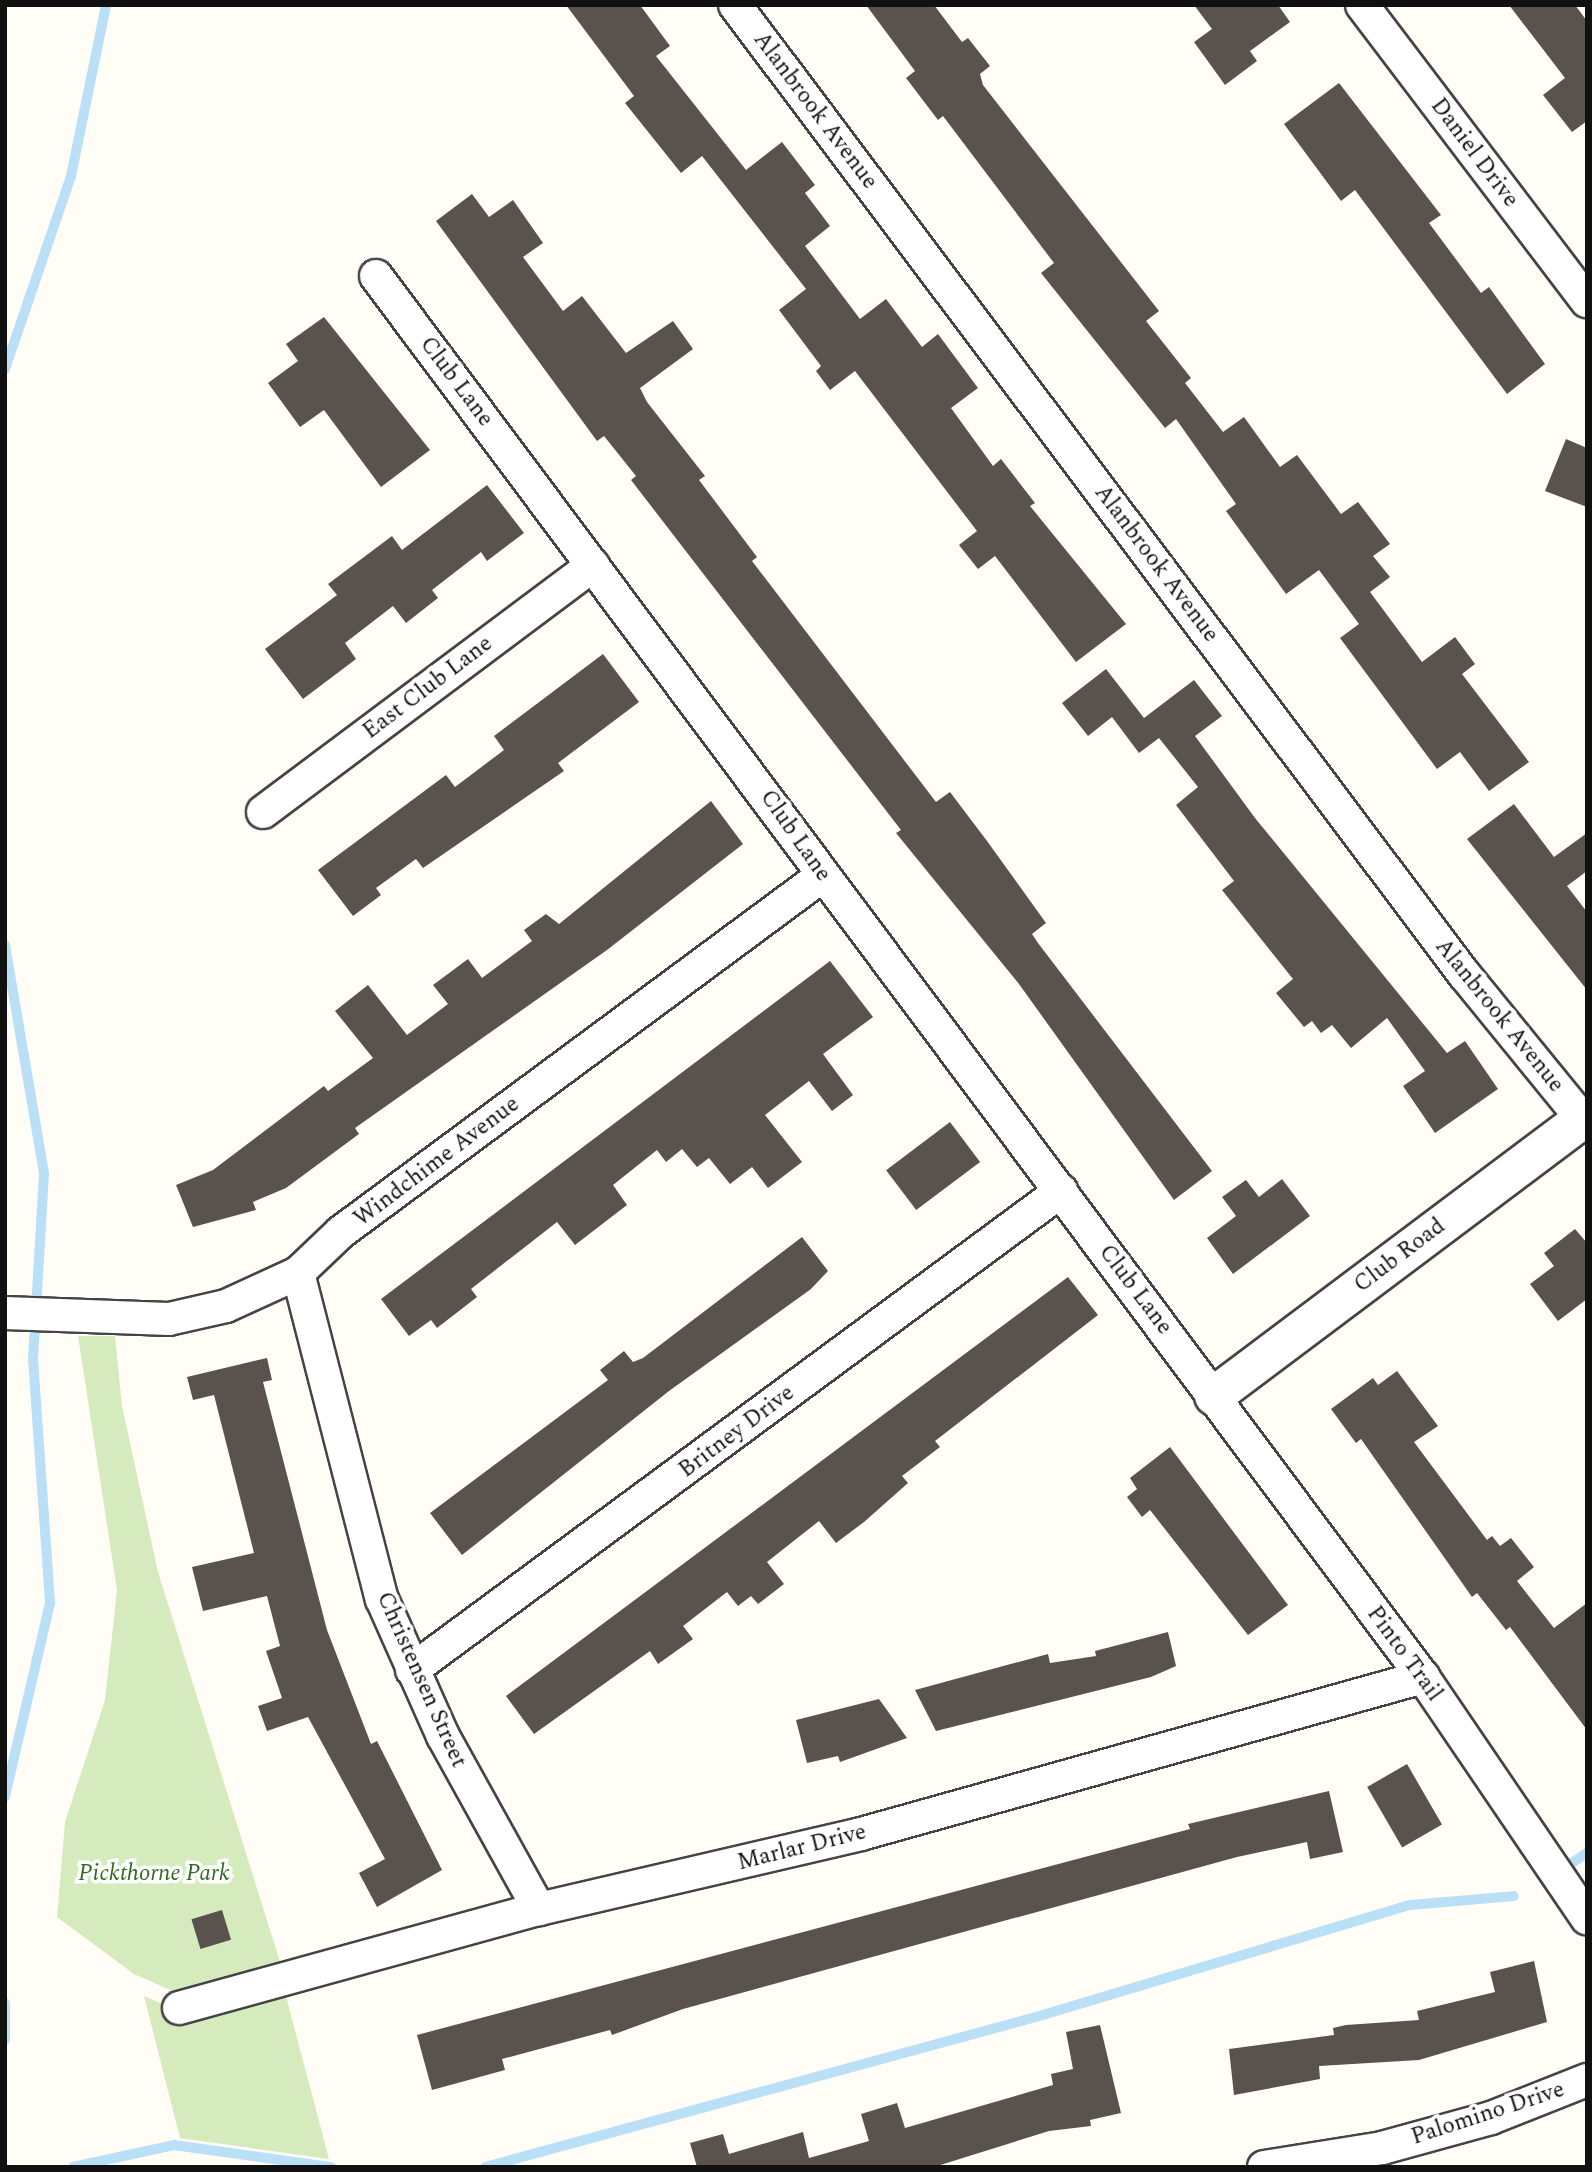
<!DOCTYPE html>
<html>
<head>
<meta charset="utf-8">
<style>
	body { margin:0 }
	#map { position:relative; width:1592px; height:2172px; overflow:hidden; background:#fffdf5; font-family:Spectral,serif }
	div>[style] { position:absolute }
	.green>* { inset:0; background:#d5ebbd }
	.stream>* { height:10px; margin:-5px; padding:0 5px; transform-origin:5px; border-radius:5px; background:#b9e0f7 }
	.building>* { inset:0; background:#5a524d; transform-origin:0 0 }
	.roads { filter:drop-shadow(2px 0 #444) drop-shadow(-2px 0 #444) drop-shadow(0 2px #444) drop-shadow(0 -2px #444) }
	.minor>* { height:32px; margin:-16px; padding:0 16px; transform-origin:16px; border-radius:16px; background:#fff }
	.tertiary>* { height:38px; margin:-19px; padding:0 19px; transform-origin:19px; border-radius:19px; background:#fff }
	span { translate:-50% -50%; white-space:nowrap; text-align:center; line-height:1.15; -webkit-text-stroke:7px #fff; paint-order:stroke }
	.street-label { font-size:23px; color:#111 }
	.park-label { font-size:23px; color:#2f6b1f; font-style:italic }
	.frame { position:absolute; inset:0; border:7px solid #111; pointer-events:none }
</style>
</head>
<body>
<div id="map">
	<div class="green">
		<div style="clip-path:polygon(78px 1336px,115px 1336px,122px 1406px,158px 1572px,280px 1962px,177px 1993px,134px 1974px,57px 1917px,65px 1822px,105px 1700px,117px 1590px)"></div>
		<div style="clip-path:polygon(283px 1985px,329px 2159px,180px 2138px,144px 1996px,185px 2014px)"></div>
	</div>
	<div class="stream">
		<div style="left:5px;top:369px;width:204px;rotate:-71.1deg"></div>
		<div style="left:71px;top:176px;width:175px;rotate:-78.4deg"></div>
		<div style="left:5px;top:945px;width:232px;rotate:80.3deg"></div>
		<div style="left:44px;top:1174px;width:185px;rotate:93.4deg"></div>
		<div style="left:33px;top:1359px;width:245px;rotate:86deg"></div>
		<div style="left:50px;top:1603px;width:199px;rotate:103.1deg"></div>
		<div style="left:1572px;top:1863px;width:18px;rotate:-34deg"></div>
		<div style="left:5px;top:2003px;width:37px;rotate:90deg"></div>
		<div style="left:73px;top:2167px;width:103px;rotate:-12.3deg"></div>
		<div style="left:174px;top:2145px;width:159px;rotate:8deg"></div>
		<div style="left:485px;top:2167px;width:571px;rotate:-15.23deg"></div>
		<div style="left:1036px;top:2017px;width:390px;rotate:-16.7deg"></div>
		<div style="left:1410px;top:1905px;width:104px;rotate:-4.9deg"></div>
	</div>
	<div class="building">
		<div style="clip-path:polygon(566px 5px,640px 5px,670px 46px,656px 56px,746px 170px,782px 142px,815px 185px,805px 193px,830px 226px,805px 246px,860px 319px,886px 299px,922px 347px,938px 334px,978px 388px,951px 408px,993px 466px,1001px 459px,1035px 503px,1030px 506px,1126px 624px,1076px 662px,995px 556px,978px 569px,959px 545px,977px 531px,855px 371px,830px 390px,816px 371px,821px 366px,779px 310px,806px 289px,702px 156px,681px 173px,625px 103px,634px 96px)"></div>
		<div style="clip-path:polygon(866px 5px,934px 5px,962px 42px,968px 38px,990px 66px,980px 74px,983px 85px,1159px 311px,1146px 321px,1191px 378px,1185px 383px,1223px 432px,1244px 417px,1280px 467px,1297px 455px,1341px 514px,1358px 502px,1390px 544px,1373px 556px,1390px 577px,1370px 592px,1422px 662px,1455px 637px,1475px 664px,1462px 674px,1529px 762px,1489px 791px,1460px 752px,1437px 769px,1340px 638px,1359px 624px,1319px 570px,1286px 594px,1226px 511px,1236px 504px,1176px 419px,1165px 428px,1041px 273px,1054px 263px,943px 116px,938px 120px,906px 78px,915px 71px)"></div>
		<div style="clip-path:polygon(1194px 5px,1278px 5px,1290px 22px,1250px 51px,1257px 61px,1225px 85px,1194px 42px,1212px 29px)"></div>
		<div style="clip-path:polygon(1509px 5px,1575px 5px,1587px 21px,1587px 121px,1572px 132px,1543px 95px,1565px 78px)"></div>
		<div style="clip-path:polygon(1339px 83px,1441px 215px,1429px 223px,1481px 293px,1489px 287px,1545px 364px,1507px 394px,1355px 190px,1341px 201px,1284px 124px)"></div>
		<div style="clip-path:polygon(472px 194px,489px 217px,513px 200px,543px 243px,523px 257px,563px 311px,582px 296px,626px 353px,673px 321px,693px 349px,640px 388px,647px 402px,705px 476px,699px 480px,757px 557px,752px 561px,936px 802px,950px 792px,987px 841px,1046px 923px,1032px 934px,1038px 943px,1212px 1171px,1174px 1200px,1019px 984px,896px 833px,901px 830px,631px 480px,636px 476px,604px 436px,597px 441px,436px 221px)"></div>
		<div style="clip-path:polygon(324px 317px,430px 450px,381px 487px,324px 410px,300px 427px,268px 383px,298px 361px,286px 344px)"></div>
		<div style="clip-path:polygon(1566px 439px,1587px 448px,1587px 507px,1545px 491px)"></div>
		<div style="clip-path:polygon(487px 485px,524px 533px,487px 561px,481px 552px,432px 590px,438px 598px,406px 623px,393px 606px,345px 643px,356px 659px,303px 699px,265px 649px,337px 595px,328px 584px,392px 536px,402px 550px)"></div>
		<div style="clip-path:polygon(603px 654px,639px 702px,558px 763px,564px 771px,423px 868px,416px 859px,376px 888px,381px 895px,353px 916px,318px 870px,446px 775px,455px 787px,504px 750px,494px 736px)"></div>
		<div style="clip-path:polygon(1106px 669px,1144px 718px,1194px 680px,1222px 716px,1195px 736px,1255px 818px,1447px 1053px,1465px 1041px,1498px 1089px,1435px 1133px,1403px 1086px,1425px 1071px,1387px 1018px,1351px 1048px,1332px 1025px,1321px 1033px,1312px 1021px,1304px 1027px,1276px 993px,1293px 979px,1222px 890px,1234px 881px,1176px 805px,1198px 787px,1159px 738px,1139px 753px,1112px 717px,1088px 736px,1062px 703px)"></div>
		<div style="clip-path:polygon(711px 801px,743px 844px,607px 950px,355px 1128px,359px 1134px,286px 1188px,253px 1202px,256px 1210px,193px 1227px,176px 1185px,213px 1170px,324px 1086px,328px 1091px,373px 1058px,335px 1011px,368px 985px,407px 1035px,448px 1004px,433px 985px,468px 959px,482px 978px,532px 941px,524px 930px,546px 914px,559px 924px)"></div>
		<div style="clip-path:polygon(1514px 804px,1554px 857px,1587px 833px,1587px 871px,1567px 886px,1587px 912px,1587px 990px,1467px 839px)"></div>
		<div style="clip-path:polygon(830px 961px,873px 1017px,823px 1054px,853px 1095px,832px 1111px,809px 1081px,765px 1115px,802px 1162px,768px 1188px,752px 1167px,730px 1184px,709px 1158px,697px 1167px,682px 1149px,666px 1162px,657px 1150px,613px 1185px,627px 1205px,575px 1245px,557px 1222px,471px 1289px,477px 1297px,437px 1328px,431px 1320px,409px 1336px,381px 1299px)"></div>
		<div style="left:950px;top:1122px;width:50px;height:80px;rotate:53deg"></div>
		<div style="clip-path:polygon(1282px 1179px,1310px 1216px,1233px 1274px,1207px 1238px,1236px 1216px,1222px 1197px,1246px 1180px,1259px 1197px)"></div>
		<div style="clip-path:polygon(1575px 1229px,1587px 1243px,1587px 1299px,1558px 1321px,1530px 1284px,1554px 1266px,1544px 1253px)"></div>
		<div style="clip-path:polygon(802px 1237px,828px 1271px,811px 1289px,669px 1391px,462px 1555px,430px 1513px,608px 1380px,600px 1370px,624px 1351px,633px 1362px,643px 1358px)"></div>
		<div style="clip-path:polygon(1068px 1277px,1098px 1315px,935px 1441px,940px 1447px,902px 1476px,908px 1483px,864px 1522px,836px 1543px,819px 1521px,767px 1562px,784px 1584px,758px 1604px,751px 1596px,738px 1606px,727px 1592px,683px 1626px,693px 1639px,658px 1664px,650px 1651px,534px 1734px,506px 1696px)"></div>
		<div style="clip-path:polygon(267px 1358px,272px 1380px,263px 1382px,327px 1630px,371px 1744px,377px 1741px,442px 1870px,377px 1907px,359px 1873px,385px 1859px,308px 1717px,267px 1731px,258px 1706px,282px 1698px,266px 1651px,280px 1646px,267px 1596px,203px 1611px,192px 1567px,254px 1553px,214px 1395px,193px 1400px,187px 1377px)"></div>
		<div style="clip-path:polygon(1397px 1371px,1438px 1426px,1414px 1442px,1487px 1540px,1492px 1536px,1500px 1546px,1511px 1538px,1534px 1567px,1517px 1581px,1554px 1628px,1587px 1603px,1587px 1730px,1510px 1627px,1506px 1630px,1477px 1593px,1472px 1597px,1361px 1439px,1356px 1443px,1331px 1409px,1373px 1378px,1378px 1385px)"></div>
		<div style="clip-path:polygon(1170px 1447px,1288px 1605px,1248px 1635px,1150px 1510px,1142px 1517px,1127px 1497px,1137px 1489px,1130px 1478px)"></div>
		<div style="clip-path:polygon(1168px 1632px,1176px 1666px,1151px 1677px,936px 1731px,915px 1690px,1048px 1654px,1050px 1663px,1096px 1656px,1095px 1651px)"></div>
		<div style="clip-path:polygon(879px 1699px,907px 1738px,840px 1762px,838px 1756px,807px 1763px,796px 1720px)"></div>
		<div style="left:1407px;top:1764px;width:70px;height:46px;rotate:60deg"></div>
		<div style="clip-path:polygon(1329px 1791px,1343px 1852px,1310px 1859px,1307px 1842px,1237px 1857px,683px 2009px,612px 2035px,610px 2030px,502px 2059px,505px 2070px,432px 2090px,417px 2035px,1190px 1829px,1188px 1824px)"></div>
		<div style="left:222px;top:1910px;width:31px;height:32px;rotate:73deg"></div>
		<div style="clip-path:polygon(1534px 1961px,1547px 2022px,1419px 2060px,1319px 2066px,1320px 2079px,1234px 2095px,1229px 2049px,1334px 2035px,1333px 2028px,1346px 2025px,1419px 2020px,1417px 2011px,1495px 1992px,1490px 1972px)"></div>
		<div style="clip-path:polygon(1100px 2025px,1121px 2113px,1090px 2120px,1091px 2126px,1049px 2131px,934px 2167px,697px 2167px,690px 2143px,723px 2134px,729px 2154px,803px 2132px,809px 2158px,869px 2141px,861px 2114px,897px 2103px,905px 2128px,1053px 2085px,1051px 2074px,1073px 2069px,1066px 2032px)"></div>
	</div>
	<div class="roads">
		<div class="minor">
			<div style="left:735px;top:5px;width:1213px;rotate:53.05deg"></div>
			<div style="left:1464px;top:974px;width:195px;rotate:50.8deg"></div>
			<div style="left:1362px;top:5px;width:372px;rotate:52.8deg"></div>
			<div style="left:376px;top:276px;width:1749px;rotate:53.23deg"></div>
			<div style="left:1423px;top:1677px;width:292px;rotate:55.8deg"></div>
			<div style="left:263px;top:812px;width:412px;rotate:-36.8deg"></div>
			<div style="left:298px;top:1273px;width:337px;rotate:75.6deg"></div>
			<div style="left:382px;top:1599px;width:150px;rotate:66deg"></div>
			<div style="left:443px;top:1736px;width:198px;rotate:61deg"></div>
			<div style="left:5px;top:1313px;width:164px;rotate:2.1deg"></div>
			<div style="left:169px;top:1319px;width:58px;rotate:-12.8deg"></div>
			<div style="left:226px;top:1306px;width:79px;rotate:-24.6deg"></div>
			<div style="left:298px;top:1273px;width:59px;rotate:-43.6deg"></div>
			<div style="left:341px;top:1232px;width:598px;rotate:-36.51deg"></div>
			<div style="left:412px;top:1670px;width:807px;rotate:-36.43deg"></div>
			<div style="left:179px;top:2008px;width:373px;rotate:-15.4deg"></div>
			<div style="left:539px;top:1909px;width:331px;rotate:-13.1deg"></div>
			<div style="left:861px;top:1834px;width:584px;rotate:-15.61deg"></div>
			<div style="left:1264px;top:2167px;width:120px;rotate:-9.1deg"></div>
			<div style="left:1382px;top:2148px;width:113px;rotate:-15.4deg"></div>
			<div style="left:1491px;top:2118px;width:103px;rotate:-21.6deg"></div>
		</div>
		<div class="tertiary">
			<div style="left:1214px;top:1396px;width:466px;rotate:-36.9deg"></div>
		</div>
	</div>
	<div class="street-label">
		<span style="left:815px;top:111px;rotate:53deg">Alanbrook Avenue</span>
		<span style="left:1474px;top:153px;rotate:53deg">Daniel Drive</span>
		<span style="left:456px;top:382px;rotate:53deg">Club Lane</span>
		<span style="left:1156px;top:564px;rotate:53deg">Alanbrook Avenue</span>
		<span style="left:428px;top:688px;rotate:-37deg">East Club Lane</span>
		<span style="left:795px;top:836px;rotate:55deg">Club Lane</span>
		<span style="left:1499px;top:1016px;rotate:51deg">Alanbrook Avenue</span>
		<span style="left:437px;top:1162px;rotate:-37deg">Windchime Avenue</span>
		<span style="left:1400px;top:1256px;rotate:-37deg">Club Road</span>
		<span style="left:1135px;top:1290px;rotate:53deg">Club Lane</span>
		<span style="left:737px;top:1432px;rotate:-37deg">Britney Drive</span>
		<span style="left:1404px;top:1654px;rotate:54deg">Pinto Trail</span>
		<span style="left:421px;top:1680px;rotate:66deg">Christensen Street</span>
		<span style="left:802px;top:1848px;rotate:-14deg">Marlar Drive</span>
		<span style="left:1488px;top:2114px;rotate:-18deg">Palomino Drive</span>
	</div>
	<div class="park-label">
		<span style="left:154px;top:1874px">Pickthorne Park</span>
	</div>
	<div class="frame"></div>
</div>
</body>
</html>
